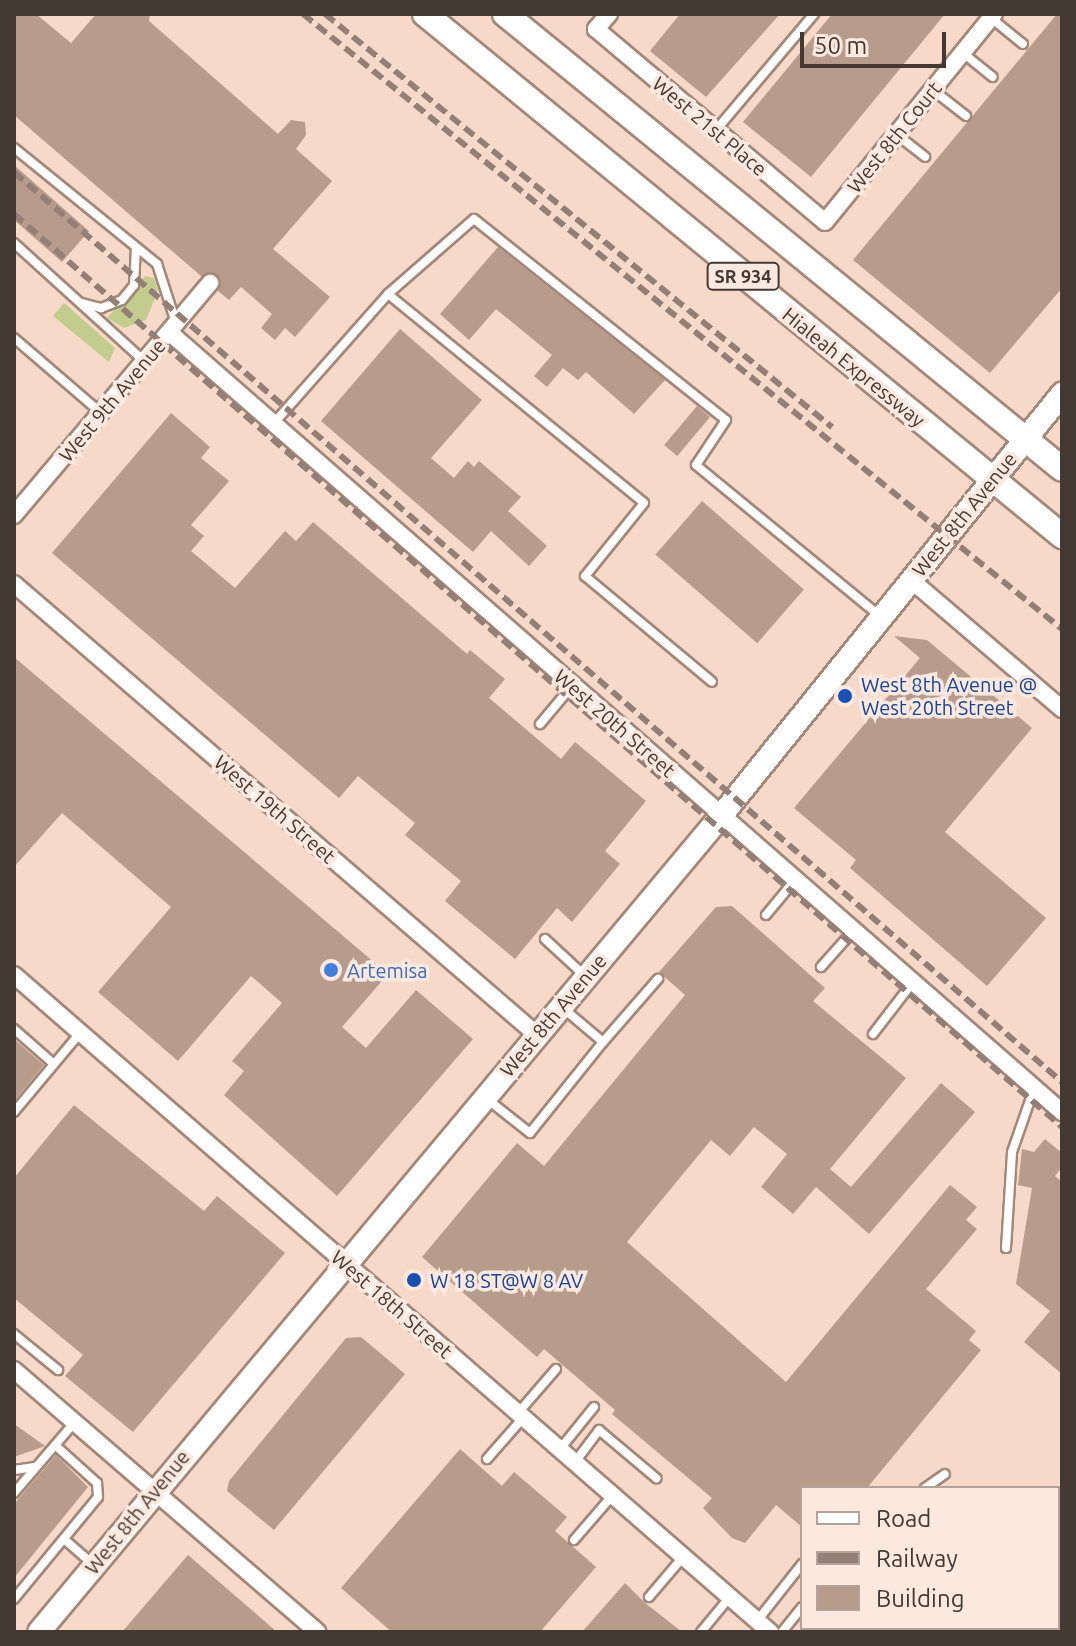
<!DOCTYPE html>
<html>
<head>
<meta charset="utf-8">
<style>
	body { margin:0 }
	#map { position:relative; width:1076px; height:1646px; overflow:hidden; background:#f7d9c9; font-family:Ubuntu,sans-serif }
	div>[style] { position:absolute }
	.green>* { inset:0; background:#c2cc8d }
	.building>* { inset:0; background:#b79b8b; transform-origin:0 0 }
	.roads { filter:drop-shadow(2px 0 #a38778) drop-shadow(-2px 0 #a38778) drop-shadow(0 2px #a38778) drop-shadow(0 -2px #a38778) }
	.lane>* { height:8px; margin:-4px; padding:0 4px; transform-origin:4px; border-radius:4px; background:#fff }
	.street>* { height:16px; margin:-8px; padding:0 8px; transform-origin:8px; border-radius:8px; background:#fff }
	.secondary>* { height:22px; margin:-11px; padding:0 11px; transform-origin:11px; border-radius:11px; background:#fff }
	.primary>* { height:24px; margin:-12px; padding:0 12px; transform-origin:12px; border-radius:12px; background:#fff }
	.rail>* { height:6px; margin-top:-3px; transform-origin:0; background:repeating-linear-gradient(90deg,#937f75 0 12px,transparent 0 18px) }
	.dots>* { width:22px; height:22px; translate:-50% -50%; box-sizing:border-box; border:4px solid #fbe9df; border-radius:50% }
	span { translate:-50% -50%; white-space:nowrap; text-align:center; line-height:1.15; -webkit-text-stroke:7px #fbe9df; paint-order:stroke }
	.shield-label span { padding:2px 6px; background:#fbe9df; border:2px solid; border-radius:6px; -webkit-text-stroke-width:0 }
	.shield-label { font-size:18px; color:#443832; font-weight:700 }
	.street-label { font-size:20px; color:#443832 }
	.transit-label { font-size:20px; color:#164399 }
	.left { translate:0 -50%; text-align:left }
	.shop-label { font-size:20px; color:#366cbe }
	.frame { position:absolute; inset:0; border:16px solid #443832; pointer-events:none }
	.legend { position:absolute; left:800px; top:1486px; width:260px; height:144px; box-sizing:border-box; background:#fbe9df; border:2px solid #b2a29a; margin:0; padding:10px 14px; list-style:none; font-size:24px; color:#443832 }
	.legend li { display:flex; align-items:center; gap:16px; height:40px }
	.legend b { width:40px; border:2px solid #b2a29a }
	.scale { position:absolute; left:800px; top:32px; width:146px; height:36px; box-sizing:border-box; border:4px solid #443832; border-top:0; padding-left:10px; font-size:24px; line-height:28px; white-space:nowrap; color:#443832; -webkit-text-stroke:6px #fbe9df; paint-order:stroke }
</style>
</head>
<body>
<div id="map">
	<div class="green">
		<div style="clip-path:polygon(145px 276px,154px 278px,158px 290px,146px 320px,124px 328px,107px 318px)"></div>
		<div style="clip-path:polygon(64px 303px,115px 348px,109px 362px,53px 316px)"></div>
	</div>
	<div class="building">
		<div style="clip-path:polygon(14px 14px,36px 14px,71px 43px,96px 14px,150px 14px,149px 21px,278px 134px,291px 120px,305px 122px,306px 135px,296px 149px,332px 181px,273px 249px,330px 297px,295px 337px,285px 328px,275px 340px,261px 328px,272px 314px,241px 287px,229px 300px,218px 291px,218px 275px,201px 276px,14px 115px)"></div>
		<div style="clip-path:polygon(680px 14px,780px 14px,706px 97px,650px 51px)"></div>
		<div style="clip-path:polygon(832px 14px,945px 14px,811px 177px,743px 122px)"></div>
		<div style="clip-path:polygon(1057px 14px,1062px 14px,1062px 288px,990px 373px,853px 260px)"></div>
		<div style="clip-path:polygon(14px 165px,89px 231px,62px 262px,14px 220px)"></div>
		<div style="clip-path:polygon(498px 247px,665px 380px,634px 414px,586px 372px,578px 380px,563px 368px,547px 387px,534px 376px,552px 355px,496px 309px,469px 340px,440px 314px)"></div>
		<div style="clip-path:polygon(400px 329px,482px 400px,431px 458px,454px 478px,468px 461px,474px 467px,479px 461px,521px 497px,508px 511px,547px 546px,529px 566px,491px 531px,473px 552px,321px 421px)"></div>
		<div style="left:697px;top:406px;width:17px;height:51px;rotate:40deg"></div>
		<div style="clip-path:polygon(171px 413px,210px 447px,201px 458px,229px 481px,191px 525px,204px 536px,191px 551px,235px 588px,285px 531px,296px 541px,313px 522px,467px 654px,470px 650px,505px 679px,489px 698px,561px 759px,575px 742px,646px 801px,605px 851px,620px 864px,572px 922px,557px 908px,515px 959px,445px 901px,461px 881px,405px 835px,415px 823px,358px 776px,339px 798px,52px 553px)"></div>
		<div style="left:702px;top:501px;width:135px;height:71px;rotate:41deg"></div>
		<div style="clip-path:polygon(894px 636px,927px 640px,1032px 728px,945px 832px,1046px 918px,987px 986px,850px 868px,856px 860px,794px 808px,920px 658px)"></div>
		<div style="clip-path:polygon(14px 657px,388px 974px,342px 1027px,366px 1048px,416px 990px,473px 1039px,337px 1196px,224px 1095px,244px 1071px,232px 1061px,282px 1003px,251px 976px,178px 1061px,98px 992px,171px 907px,62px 813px,14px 867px)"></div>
		<div style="clip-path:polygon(732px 906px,825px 988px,813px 1001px,906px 1078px,830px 1169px,851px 1187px,941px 1083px,975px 1112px,869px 1234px,816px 1187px,793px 1214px,761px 1187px,787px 1154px,754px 1127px,730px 1156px,711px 1140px,627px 1242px,786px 1382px,950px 1185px,977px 1207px,966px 1220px,977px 1229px,926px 1289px,976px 1331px,969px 1340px,981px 1350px,867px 1488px,802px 1488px,802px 1527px,776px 1505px,745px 1543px,732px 1538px,703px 1508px,712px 1498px,612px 1414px,615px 1410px,544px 1349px,537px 1357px,422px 1257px,517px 1143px,544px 1166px,685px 995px,659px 972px,716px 907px)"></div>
		<div style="clip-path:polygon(14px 1039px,44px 1065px,14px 1101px)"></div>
		<div style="clip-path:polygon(74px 1105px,204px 1211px,217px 1196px,285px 1253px,133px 1432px,65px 1376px,83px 1355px,14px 1298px,14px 1178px)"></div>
		<div style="clip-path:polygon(1045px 1139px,1062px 1153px,1062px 1167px,1055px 1176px,1062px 1182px,1062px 1374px,1024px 1342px,1050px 1311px,1016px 1284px,1032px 1188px,1018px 1185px,1022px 1149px,1034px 1152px)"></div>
		<div style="clip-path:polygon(361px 1337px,405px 1374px,274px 1530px,227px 1491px,229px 1481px,346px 1338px)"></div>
		<div style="clip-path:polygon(14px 1424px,45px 1446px,14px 1457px)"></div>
		<div style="clip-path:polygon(460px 1449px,502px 1486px,514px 1472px,567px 1517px,555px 1531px,596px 1567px,540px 1632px,392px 1632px,341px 1588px)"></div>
		<div style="clip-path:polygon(56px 1455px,88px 1487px,14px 1578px,14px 1504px)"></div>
		<div style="clip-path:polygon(188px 1555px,277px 1632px,122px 1632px)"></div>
		<div style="clip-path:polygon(625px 1583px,644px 1602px,682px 1632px,582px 1632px)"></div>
	</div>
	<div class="roads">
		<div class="lane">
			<div style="left:991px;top:18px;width:41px;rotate:39.1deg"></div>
			<div style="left:963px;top:53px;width:38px;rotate:39deg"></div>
			<div style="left:933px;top:90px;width:42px;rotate:38.2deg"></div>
			<div style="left:716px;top:130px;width:152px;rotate:-49.8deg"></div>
			<div style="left:896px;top:134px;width:37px;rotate:38deg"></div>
			<div style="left:14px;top:148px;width:184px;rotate:39deg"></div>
			<div style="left:157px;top:264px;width:62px;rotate:72.1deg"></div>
			<div style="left:14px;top:243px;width:176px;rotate:42.2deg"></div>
			<div style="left:388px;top:294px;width:330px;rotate:39.2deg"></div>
			<div style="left:644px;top:503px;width:94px;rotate:128.9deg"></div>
			<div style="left:585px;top:576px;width:165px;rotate:39.8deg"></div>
			<div style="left:82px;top:303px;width:20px;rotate:15deg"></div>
			<div style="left:101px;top:308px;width:22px;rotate:-21deg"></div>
			<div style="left:122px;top:300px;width:19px;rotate:-51deg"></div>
			<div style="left:134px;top:285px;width:37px;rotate:-87deg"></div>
			<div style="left:14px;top:338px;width:113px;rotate:40.7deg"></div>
			<div style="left:274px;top:423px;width:172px;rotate:-48.5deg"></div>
			<div style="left:388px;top:294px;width:114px;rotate:-41.1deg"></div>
			<div style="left:474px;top:219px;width:322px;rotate:38.6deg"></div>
			<div style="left:726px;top:420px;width:54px;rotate:123.7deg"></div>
			<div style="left:696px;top:465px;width:238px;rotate:39.4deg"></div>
			<div style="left:540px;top:724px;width:50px;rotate:-49.9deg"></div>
			<div style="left:766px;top:915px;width:45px;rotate:-50.4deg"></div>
			<div style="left:545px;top:939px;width:54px;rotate:42.8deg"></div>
			<div style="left:821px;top:967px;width:48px;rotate:-48.4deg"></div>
			<div style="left:564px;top:1009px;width:51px;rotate:40.2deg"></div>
			<div style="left:603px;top:1042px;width:84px;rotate:-48.9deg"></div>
			<div style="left:14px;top:1029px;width:53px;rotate:41.2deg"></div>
			<div style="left:873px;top:1034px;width:66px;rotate:-52.4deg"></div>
			<div style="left:487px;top:1099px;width:55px;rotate:38.3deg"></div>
			<div style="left:530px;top:1133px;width:117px;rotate:-51.3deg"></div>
			<div style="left:14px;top:1112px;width:103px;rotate:-50.1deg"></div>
			<div style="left:1006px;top:1248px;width:96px;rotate:-86.4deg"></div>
			<div style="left:1012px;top:1152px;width:67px;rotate:-70.8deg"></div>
			<div style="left:14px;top:1334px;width:57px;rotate:39.3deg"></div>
			<div style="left:518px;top:1413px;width:58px;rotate:-49.2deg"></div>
			<div style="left:560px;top:1449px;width:54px;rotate:-51deg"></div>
			<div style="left:487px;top:1459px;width:55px;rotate:-48.7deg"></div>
			<div style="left:575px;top:1462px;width:40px;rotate:-53deg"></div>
			<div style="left:599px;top:1430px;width:75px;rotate:40.1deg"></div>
			<div style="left:14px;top:1470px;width:21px;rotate:-8deg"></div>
			<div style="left:925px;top:1488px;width:24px;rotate:-35deg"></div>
			<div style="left:14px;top:1493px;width:92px;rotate:-49.4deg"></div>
			<div style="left:64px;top:1539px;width:38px;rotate:41deg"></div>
			<div style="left:574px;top:1540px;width:58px;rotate:-49.2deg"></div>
			<div style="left:649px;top:1597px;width:52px;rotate:-49.6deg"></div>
			<div style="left:14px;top:1599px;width:132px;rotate:-50.5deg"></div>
			<div style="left:98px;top:1497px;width:14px;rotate:-94deg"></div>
			<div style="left:97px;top:1483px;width:55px;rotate:-137.9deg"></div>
			<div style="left:757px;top:1621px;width:73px;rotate:-51.7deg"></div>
			<div style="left:701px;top:1632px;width:44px;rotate:-50.5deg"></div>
			<div style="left:782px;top:1632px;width:32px;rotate:-51deg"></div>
		</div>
		<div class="street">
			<div style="left:609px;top:14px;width:20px;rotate:131deg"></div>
			<div style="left:596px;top:29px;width:299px;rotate:40.1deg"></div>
			<div style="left:825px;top:222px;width:268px;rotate:-50.9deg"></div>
			<div style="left:169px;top:332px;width:1186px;rotate:41.14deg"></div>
			<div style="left:14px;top:515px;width:304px;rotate:-49.8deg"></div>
			<div style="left:911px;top:580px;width:199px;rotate:40.5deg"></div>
			<div style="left:14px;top:584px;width:691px;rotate:40.77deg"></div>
			<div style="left:14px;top:975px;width:1002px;rotate:40.99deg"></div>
			<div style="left:14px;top:1370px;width:401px;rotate:40.8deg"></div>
		</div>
		<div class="secondary">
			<div style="left:39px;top:1632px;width:1063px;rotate:-50.11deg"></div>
			<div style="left:721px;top:816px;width:543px;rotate:-51.06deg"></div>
		</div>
		<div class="primary">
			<div style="left:425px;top:14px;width:824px;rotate:39.33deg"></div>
			<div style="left:505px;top:14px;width:719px;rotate:39.24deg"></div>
		</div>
	</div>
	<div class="rail">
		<div style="left:303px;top:14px;width:977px;rotate:39.02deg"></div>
		<div style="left:325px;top:14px;width:654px;rotate:39.17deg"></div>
		<div style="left:14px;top:172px;width:1388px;rotate:40.97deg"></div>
		<div style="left:14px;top:214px;width:1390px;rotate:41.06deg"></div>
	</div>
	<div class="dots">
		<div style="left:845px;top:696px;background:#1a4fb4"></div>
		<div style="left:331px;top:970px;background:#3f7fe0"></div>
		<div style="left:414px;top:1280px;background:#1a4fb4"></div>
	</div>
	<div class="shield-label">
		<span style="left:743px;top:276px">SR 934</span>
	</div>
	<div class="street-label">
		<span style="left:710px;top:126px;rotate:40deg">West 21st Place</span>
		<span style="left:894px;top:137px;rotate:-51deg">West 8th Court</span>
		<span style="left:854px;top:367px;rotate:39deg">Hialeah Expressway</span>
		<span style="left:112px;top:400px;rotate:-50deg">West 9th Avenue</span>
		<span style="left:964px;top:514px;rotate:-51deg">West 8th Avenue</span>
		<span style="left:615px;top:723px;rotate:41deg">West 20th Street</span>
		<span style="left:275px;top:809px;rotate:41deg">West 19th Street</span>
		<span style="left:553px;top:1015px;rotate:-50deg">West 8th Avenue</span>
		<span style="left:392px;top:1304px;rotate:41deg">West 18th Street</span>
		<span style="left:137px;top:1512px;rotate:-51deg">West 8th Avenue</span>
	</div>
	<div class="transit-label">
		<span class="left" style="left:861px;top:696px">West 8th Avenue @<br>West 20th Street</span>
		<span class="left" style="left:430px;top:1280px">W 18 ST@W 8 AV</span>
	</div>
	<div class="shop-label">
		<span class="left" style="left:347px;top:970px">Artemisa</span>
	</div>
	<div class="frame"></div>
	<ul class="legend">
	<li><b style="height:10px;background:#fff"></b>Road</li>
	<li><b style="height:10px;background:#937f75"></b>Railway</li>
	<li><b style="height:22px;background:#b79b8b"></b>Building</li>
	</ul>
	<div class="scale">50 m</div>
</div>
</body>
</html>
